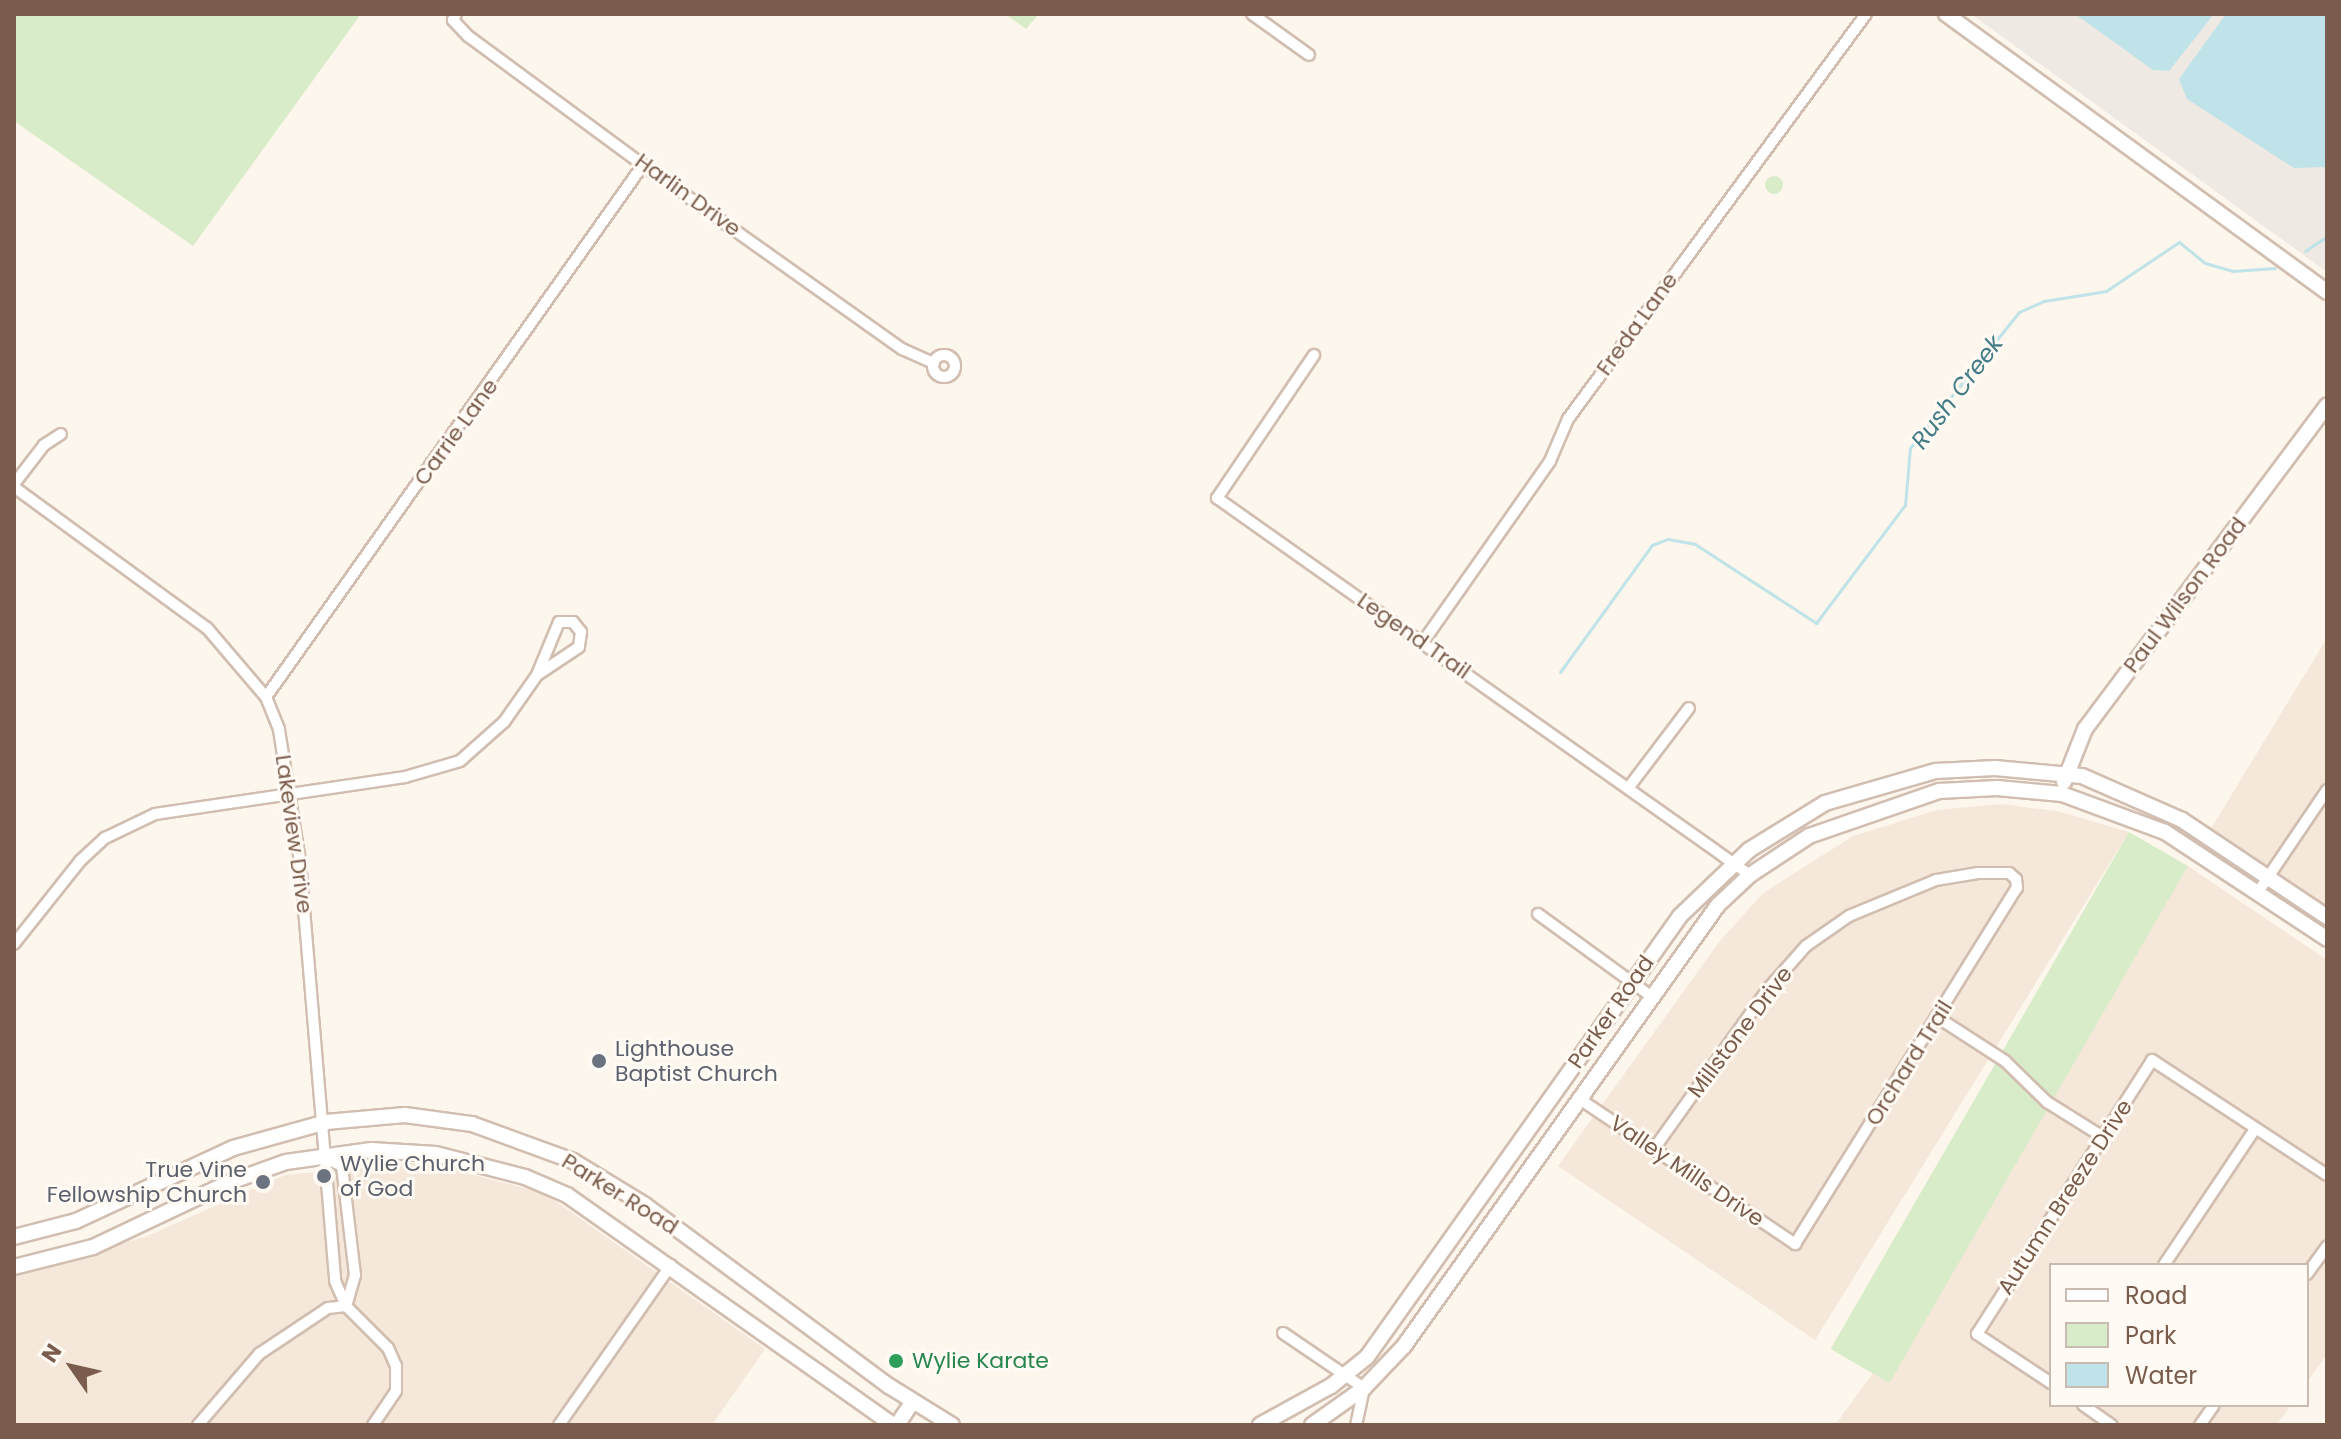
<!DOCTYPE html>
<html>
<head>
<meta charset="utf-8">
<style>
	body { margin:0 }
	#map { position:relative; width:2341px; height:1439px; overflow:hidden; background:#fdf6ec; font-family:Poppins,sans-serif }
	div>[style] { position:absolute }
	.residential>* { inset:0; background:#f5e8da }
	.industrial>* { inset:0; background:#efe9e4 }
	.green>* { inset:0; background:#d8ecc9; transform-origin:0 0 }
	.round { border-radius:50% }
	.water>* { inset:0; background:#bfe3e8 }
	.stream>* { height:3px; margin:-1.5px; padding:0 1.5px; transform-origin:1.5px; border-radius:1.5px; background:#bfe3e8 }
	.roads { filter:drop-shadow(2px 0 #d1beb0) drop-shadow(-2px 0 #d1beb0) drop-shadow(0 2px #d1beb0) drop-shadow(0 -2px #d1beb0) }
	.street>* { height:10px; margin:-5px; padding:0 5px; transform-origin:5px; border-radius:5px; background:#fff }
	.street>.ring { margin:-5px; padding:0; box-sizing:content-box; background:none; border:10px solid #fff; border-radius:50% }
	.secondary>* { height:14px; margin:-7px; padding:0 7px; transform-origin:7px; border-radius:7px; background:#fff }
	.dots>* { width:22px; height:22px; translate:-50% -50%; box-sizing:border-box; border:4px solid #fffaf3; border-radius:50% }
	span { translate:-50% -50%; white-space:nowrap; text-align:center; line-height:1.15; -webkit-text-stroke:6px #fffaf3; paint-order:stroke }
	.street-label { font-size:22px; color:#7a5c4d }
	.worship-label { font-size:22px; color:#5b616d }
	.left { translate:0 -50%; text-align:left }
	.right { translate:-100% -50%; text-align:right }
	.leisure-label { font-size:22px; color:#27864d }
	.water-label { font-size:24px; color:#437c86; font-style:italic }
	.frame { position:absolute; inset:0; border:16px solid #7a5c4d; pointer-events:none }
	.legend { position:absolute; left:2049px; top:1263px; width:260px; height:144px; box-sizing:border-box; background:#fffaf3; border:2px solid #cabbb1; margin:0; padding:10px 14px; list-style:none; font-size:24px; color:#7a5c4d }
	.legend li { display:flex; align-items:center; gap:16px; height:40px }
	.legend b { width:40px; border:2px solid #cabbb1 }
	.north { position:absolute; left:32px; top:1327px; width:80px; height:80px; -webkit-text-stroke:6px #fffaf3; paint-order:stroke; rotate:304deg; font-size:22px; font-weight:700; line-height:32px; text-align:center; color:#7a5c4d }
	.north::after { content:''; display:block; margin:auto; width:28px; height:36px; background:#7a5c4d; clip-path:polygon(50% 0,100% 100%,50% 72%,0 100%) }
</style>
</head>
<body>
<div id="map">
	<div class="residential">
		<div style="clip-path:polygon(2327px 638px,2327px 909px,2210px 830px)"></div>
		<div style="clip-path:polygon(2001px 804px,2057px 811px,2129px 832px,1815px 1340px,1558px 1166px,1719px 942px,1763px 893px,1853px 836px,1937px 810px)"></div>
		<div style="clip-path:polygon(2188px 866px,2327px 960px,2327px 1354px,2307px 1382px,2307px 1265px,2051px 1265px,2051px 1405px,2291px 1405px,2277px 1425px,1835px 1425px,1889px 1351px)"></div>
		<div style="clip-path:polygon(422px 1162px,544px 1193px,765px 1349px,712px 1425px,14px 1425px,14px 1270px,145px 1237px,285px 1175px)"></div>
	</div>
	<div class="industrial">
		<div style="clip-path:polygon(1971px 14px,2327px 14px,2327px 272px)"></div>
	</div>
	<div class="green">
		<div style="clip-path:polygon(14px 14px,361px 14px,193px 246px,14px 121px)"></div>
		<div style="clip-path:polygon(1005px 14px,1039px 14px,1026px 29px)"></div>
		<div class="round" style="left:1765px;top:176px;width:18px;height:18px"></div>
		<div style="left:2129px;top:832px;width:68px;height:597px;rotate:30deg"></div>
	</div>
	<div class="water">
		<div style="clip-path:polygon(2075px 14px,2214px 14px,2169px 71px,2153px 70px)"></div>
		<div style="clip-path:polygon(2226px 14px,2327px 14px,2327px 167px,2294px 168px,2187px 99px,2179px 79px)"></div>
	</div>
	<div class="stream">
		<div style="left:2305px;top:251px;width:27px;rotate:-34deg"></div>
		<div style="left:1560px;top:672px;width:157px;rotate:-54.1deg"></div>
		<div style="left:1652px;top:545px;width:17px;rotate:-21deg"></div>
		<div style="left:1668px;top:539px;width:27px;rotate:10deg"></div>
		<div style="left:1695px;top:544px;width:145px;rotate:33.1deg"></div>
		<div style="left:1816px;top:623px;width:148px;rotate:-53deg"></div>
		<div style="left:1905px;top:505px;width:57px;rotate:-85deg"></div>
		<div style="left:1910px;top:448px;width:174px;rotate:-51.3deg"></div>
		<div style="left:2019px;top:312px;width:27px;rotate:-24deg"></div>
		<div style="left:2044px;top:301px;width:63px;rotate:-9.2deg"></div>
		<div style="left:2106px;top:291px;width:88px;rotate:-33.9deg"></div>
		<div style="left:2179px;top:242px;width:33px;rotate:39deg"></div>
		<div style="left:2205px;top:263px;width:29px;rotate:16deg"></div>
		<div style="left:2233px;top:271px;width:42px;rotate:-4.1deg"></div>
	</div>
	<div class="roads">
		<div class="street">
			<div style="left:456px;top:14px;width:7px;rotate:117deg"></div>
			<div style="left:453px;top:20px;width:22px;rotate:47deg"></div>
			<div style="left:468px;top:36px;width:217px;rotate:36.4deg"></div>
			<div style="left:643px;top:165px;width:318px;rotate:35.4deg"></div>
			<div style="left:902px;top:349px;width:35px;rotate:24deg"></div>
			<div style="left:1252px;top:14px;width:70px;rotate:35.7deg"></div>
			<div style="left:1314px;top:355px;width:173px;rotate:124.1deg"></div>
			<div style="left:1217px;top:498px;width:653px;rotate:35.27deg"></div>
			<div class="ring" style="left:933px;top:355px;width:12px;height:12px"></div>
			<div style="left:14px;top:484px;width:49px;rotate:-52.4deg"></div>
			<div style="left:44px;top:445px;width:20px;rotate:-33deg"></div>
			<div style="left:14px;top:487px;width:239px;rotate:36.2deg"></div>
			<div style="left:207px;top:628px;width:91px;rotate:49.5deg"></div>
			<div style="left:266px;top:697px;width:35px;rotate:68deg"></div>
			<div style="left:279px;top:730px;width:133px;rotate:80.9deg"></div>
			<div style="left:300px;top:861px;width:421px;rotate:85.2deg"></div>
			<div style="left:335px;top:1281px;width:27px;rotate:66deg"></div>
			<div style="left:346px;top:1306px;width:59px;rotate:45deg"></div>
			<div style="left:388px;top:1348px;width:20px;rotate:66deg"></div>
			<div style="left:396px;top:1366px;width:25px;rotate:90deg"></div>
			<div style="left:396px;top:1391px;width:41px;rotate:124.1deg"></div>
			<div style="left:1423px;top:642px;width:221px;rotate:-54.9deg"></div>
			<div style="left:1550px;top:461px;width:46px;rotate:-66.8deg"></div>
			<div style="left:1568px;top:419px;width:503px;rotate:-53.65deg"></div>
			<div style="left:266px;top:697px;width:652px;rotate:-54.68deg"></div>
			<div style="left:1629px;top:787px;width:99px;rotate:-52.8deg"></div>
			<div style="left:2258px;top:892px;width:123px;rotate:-55.9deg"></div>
			<div style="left:1538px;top:914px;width:140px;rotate:36deg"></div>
			<div style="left:14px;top:944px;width:106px;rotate:-51.5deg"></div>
			<div style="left:80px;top:861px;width:34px;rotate:-43deg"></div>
			<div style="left:105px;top:838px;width:55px;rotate:-25.6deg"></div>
			<div style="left:155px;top:814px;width:253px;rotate:-8.4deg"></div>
			<div style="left:405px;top:777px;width:57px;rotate:-16.2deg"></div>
			<div style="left:460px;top:761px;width:59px;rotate:-41.6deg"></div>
			<div style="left:504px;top:722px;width:57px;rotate:-54.9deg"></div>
			<div style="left:537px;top:675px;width:57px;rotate:-67.5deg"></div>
			<div style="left:559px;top:622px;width:14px"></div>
			<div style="left:573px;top:622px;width:13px;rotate:51deg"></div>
			<div style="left:581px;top:632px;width:15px;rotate:98deg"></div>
			<div style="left:579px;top:647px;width:50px;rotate:146.3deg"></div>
			<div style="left:1937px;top:1017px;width:81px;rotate:32.9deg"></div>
			<div style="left:2005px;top:1061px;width:59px;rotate:44.3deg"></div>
			<div style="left:2047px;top:1102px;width:66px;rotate:32deg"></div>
			<div style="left:1578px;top:1098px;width:262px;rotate:33.9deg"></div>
			<div style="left:1795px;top:1244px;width:420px;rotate:-58.1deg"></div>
			<div style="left:2017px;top:888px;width:9px;rotate:-96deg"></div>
			<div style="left:2016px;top:879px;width:9px;rotate:-139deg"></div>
			<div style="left:2009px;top:873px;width:31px;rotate:180deg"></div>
			<div style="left:1978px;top:873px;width:43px;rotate:170.5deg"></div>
			<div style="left:1936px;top:880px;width:94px;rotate:157.5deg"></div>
			<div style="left:1849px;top:916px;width:52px;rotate:145.1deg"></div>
			<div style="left:1806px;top:946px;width:57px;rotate:131.5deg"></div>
			<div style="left:1768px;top:989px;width:196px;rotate:125.5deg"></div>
			<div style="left:325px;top:1158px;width:19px;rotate:25deg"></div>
			<div style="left:342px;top:1166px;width:110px;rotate:83.2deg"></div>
			<div style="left:355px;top:1275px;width:32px;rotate:106deg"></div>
			<div style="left:2164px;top:1265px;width:164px;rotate:-56.2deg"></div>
			<div style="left:2307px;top:1274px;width:34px;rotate:-54deg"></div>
			<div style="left:1283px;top:1333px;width:98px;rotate:34.2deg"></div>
			<div style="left:1364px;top:1388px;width:38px;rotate:102deg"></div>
			<div style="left:2051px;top:1383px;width:89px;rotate:-146.5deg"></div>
			<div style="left:1977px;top:1334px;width:325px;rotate:-57.4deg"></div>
			<div style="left:2152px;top:1060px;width:209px;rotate:33.3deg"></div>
			<div style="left:2083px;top:1405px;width:35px;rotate:35deg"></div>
			<div style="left:198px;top:1425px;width:94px;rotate:-49.3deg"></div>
			<div style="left:259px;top:1354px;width:83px;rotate:-33.7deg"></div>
			<div style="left:328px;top:1308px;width:18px;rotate:-6deg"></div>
			<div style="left:559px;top:1425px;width:195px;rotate:-55deg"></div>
			<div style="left:2200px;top:1425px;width:24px;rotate:-55deg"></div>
		</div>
		<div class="secondary">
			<div style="left:1946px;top:14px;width:472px;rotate:36.1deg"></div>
			<div style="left:2064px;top:782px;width:57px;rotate:-68.4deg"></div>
			<div style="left:2085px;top:729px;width:404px;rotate:-53.2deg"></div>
			<div style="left:14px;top:1237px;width:64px;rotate:-14.5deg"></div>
			<div style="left:76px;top:1221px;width:173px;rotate:-24.9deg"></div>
			<div style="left:233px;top:1148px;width:97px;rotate:-15.6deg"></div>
			<div style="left:326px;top:1122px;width:79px;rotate:-5.1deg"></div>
			<div style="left:405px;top:1115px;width:68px;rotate:7.7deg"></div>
			<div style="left:472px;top:1124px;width:108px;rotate:20.1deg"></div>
			<div style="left:573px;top:1161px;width:84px;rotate:31.4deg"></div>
			<div style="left:645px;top:1205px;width:304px;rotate:36.6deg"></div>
			<div style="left:889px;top:1386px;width:74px;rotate:31.8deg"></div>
			<div style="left:14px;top:1267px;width:81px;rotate:-14.2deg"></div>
			<div style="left:93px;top:1247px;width:152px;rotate:-25.4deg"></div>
			<div style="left:230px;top:1182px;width:59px;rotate:-19.7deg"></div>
			<div style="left:286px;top:1162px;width:86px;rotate:-8deg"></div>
			<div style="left:371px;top:1150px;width:65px;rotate:3.5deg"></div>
			<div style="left:436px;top:1154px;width:92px;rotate:14.5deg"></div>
			<div style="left:525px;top:1177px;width:46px;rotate:23.2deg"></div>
			<div style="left:567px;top:1195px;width:399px;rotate:35.2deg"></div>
			<div style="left:897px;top:1425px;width:27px;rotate:-56deg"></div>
			<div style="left:1260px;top:1425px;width:81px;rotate:-28.8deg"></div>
			<div style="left:1331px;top:1386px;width:46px;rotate:-38.9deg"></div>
			<div style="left:1367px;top:1357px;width:541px;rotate:-54.63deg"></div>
			<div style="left:1680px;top:916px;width:95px;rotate:-43.7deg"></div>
			<div style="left:1749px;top:850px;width:89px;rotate:-31.7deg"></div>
			<div style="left:1825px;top:803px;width:116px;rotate:-16.1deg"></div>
			<div style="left:1936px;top:771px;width:59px;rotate:-2.9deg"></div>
			<div style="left:1995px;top:768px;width:87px;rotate:5.3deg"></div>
			<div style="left:2082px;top:776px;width:109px;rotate:23.7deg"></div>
			<div style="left:2182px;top:820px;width:174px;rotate:33.8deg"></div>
			<div style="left:1312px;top:1425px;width:64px;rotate:-35.4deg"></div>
			<div style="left:1364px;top:1388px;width:58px;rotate:-46.4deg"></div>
			<div style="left:1404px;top:1346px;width:541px;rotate:-54.55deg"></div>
			<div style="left:1718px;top:905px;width:44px;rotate:-43.2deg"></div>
			<div style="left:1750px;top:875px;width:71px;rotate:-33.5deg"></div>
			<div style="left:1809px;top:836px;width:138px;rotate:-19.1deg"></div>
			<div style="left:1939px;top:791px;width:58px;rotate:-3deg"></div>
			<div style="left:1997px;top:788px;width:65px;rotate:5.3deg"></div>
			<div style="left:2062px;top:794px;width:110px;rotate:20.3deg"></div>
			<div style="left:2165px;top:832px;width:194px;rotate:33.4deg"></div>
		</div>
	</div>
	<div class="dots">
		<div style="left:599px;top:1061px;background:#6b7280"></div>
		<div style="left:324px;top:1176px;background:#6b7280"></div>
		<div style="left:263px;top:1182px;background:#6b7280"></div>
		<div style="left:896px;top:1361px;background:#2e9e5b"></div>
	</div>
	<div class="street-label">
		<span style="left:688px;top:195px;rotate:36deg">Harlin Drive</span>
		<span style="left:1637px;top:324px;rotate:-54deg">Freda Lane</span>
		<span style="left:456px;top:432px;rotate:-54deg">Carrie Lane</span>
		<span style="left:2185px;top:595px;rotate:-53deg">Paul Wilson Road</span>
		<span style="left:1414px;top:636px;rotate:35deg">Legend Trail</span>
		<span style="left:294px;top:834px;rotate:82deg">Lakeview Drive</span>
		<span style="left:1611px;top:1012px;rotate:-55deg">Parker Road</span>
		<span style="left:1740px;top:1032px;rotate:-53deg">Millstone Drive</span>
		<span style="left:1909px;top:1063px;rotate:-58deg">Orchard Trail</span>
		<span style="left:1687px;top:1171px;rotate:34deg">Valley Mills Drive</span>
		<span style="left:620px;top:1194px;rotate:32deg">Parker Road</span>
		<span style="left:2065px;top:1197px;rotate:-57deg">Autumn Breeze Drive</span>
	</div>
	<div class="worship-label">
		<span class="left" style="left:615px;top:1061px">Lighthouse<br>Baptist Church</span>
		<span class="left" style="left:340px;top:1176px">Wylie Church<br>of God</span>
		<span class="right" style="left:247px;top:1182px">True Vine<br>Fellowship Church</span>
	</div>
	<div class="leisure-label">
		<span class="left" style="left:912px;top:1361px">Wylie Karate</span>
	</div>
	<div class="water-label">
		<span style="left:1957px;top:392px;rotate:-53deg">Rush Creek</span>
	</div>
	<div class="frame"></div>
	<ul class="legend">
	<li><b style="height:10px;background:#fff"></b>Road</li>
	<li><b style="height:22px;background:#d8ecc9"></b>Park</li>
	<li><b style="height:22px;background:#bfe3e8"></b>Water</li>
	</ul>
	<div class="north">N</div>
</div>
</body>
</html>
